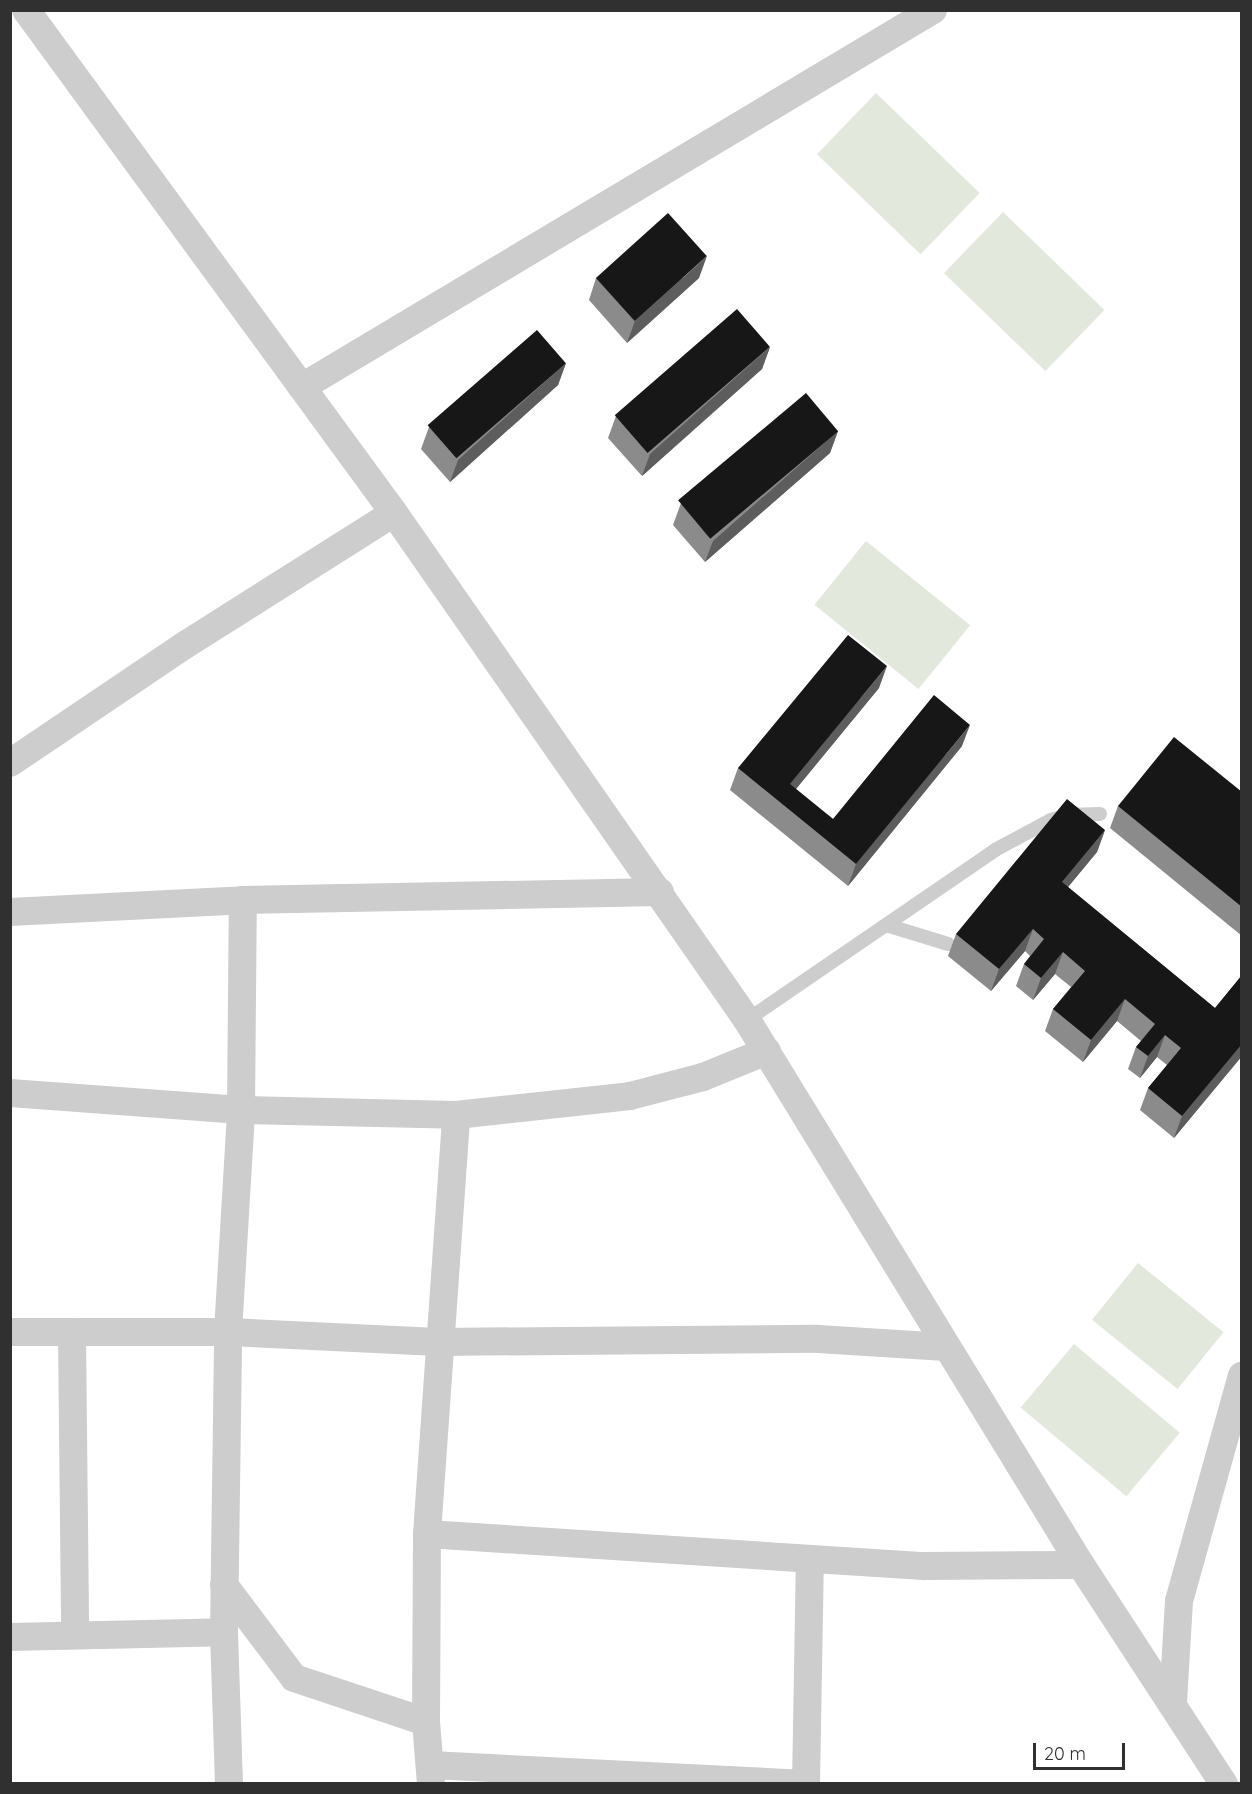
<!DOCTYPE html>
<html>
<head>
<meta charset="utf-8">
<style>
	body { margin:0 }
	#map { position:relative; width:1252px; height:1794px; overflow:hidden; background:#fff; font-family:Quicksand,sans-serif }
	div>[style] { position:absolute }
	.green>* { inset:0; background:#e3e8dd; transform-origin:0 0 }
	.lane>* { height:14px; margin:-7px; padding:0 7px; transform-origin:7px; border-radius:7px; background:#cdcdcd }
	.street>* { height:28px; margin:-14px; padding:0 14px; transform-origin:14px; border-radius:14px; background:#cdcdcd }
	.wall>* { inset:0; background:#8b8b8b }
	.shaded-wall>* { inset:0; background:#5d5d5d }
	.building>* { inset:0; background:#171717; transform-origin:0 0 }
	span { translate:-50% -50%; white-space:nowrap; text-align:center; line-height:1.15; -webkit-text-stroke:6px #fff; paint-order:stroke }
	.frame { position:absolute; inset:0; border:12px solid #303030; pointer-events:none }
	.scale { position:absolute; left:1033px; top:1743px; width:92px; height:27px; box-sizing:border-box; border:3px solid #303030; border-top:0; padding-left:8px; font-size:18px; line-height:21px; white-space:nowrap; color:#303030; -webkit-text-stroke:4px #fff; paint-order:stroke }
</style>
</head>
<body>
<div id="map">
	<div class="green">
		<div style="left:876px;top:93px;width:144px;height:85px;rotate:44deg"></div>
		<div style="left:1003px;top:212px;width:141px;height:85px;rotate:44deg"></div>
		<div style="left:866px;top:541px;width:134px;height:82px;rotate:39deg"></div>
		<div style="left:1138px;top:1263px;width:110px;height:73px;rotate:39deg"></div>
		<div style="left:1074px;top:1344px;width:138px;height:83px;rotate:40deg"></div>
	</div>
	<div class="lane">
		<div style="left:886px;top:925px;width:65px;rotate:17deg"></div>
		<div style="left:747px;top:1020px;width:301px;rotate:-34.4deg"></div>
		<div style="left:995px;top:850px;width:64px;rotate:-28.2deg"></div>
		<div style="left:1051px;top:820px;width:18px;rotate:-16deg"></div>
		<div style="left:1068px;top:815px;width:32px;rotate:-2deg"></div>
	</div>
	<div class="street">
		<div style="left:26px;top:10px;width:623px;rotate:53.81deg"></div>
		<div style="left:394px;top:513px;width:618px;rotate:55.15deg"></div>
		<div style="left:747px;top:1020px;width:639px;rotate:58.5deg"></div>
		<div style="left:1081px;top:1565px;width:262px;rotate:56.9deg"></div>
		<div style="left:302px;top:387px;width:735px;rotate:-30.86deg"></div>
		<div style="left:10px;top:763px;width:211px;rotate:-34deg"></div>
		<div style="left:185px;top:645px;width:247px;rotate:-32.3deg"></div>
		<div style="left:10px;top:912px;width:233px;rotate:-2.9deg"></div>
		<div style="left:243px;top:900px;width:417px;rotate:-1.1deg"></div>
		<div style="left:10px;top:1093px;width:232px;rotate:4.2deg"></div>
		<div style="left:241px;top:1110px;width:215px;rotate:1.3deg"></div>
		<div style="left:456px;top:1115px;width:175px;rotate:-6.2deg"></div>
		<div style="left:630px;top:1096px;width:75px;rotate:-14.6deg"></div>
		<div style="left:703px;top:1077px;width:69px;rotate:-22.1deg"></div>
		<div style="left:10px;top:1332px;width:218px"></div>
		<div style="left:228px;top:1332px;width:210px;rotate:2.7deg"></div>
		<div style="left:438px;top:1342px;width:380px;rotate:-0.5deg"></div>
		<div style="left:818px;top:1339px;width:128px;rotate:3.6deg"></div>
		<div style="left:72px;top:1333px;width:302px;rotate:89.4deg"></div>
		<div style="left:427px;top:1534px;width:498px;rotate:3.7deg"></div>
		<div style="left:924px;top:1566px;width:157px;rotate:-0.4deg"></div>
		<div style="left:224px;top:1585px;width:116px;rotate:53deg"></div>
		<div style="left:294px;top:1678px;width:139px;rotate:18.4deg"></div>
		<div style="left:10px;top:1637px;width:214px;rotate:-1.3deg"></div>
		<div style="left:1173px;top:1702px;width:101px;rotate:-86.6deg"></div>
		<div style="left:1179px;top:1601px;width:234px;rotate:-74.4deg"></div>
		<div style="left:431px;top:1765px;width:375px;rotate:2.9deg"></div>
		<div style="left:229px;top:1784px;width:152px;rotate:-91.9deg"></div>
		<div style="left:224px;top:1632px;width:300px;rotate:-89.2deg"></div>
		<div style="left:228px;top:1332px;width:222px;rotate:-86.6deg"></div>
		<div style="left:241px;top:1110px;width:210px;rotate:-89.5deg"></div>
		<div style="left:431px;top:1784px;width:62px;rotate:-94.6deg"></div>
		<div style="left:426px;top:1722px;width:188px;rotate:-89.7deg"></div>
		<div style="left:427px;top:1534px;width:420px;rotate:-86deg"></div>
		<div style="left:806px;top:1784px;width:224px;rotate:-89deg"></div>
	</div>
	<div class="wall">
		<div style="clip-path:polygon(596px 278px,699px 278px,627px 343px,589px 300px)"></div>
		<div style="clip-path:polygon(770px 347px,762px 369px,642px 476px,608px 438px,616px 416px)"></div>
		<div style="clip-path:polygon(566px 363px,558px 385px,450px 482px,421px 449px,429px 427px)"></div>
		<div style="clip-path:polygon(838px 431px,830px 453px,705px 562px,673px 525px,681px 503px)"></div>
		<div style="clip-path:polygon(879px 688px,796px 789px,833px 819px,962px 746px,848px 886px,730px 790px,738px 768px)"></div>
		<div style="clip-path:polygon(1242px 792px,1242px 936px,1110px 828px,1118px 806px)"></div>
		<div style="clip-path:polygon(1105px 830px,1097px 852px,1068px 887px,1215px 1008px,1242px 975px,1242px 1056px,1174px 1138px,1140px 1110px,1148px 1088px,1167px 1065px,1157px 1057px,1140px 1078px,1128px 1069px,1136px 1047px,1141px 1041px,1117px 1021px,1083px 1062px,1045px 1031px,1053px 1009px,1071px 987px,1055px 974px,1033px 1000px,1016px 986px,1024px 964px,1030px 956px,1025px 951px,991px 991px,948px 956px,956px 934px)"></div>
	</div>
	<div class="shaded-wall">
		<div style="clip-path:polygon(707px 256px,699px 278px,627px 343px,635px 321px)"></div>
		<div style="clip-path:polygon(770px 347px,762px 369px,642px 476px,650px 454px)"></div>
		<div style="clip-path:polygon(566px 363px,558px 385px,450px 482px,458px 460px)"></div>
		<div style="clip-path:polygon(838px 431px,830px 453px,705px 562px,713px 541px)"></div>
		<div style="clip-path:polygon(887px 666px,879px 688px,782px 806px,790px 784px)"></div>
		<div style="clip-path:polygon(970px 725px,962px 746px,848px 886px,856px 864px)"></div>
		<div style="clip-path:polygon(1105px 830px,1097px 852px,1054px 904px,1062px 882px)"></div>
		<div style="clip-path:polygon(1033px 929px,1025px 951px,991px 991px,999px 969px)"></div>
		<div style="clip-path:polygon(1063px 952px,1055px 974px,1033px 1000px,1041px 978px)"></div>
		<div style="clip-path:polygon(1125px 999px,1117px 1021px,1083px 1062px,1091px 1040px)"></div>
		<div style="clip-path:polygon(1165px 1035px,1157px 1057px,1140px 1078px,1148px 1056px)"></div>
		<div style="clip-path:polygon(1242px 1044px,1242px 1056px,1174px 1138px,1182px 1116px)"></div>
	</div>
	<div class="building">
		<div style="left:668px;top:213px;width:58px;height:97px;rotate:48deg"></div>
		<div style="left:737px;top:309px;width:50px;height:162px;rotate:49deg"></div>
		<div style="left:537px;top:330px;width:44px;height:145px;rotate:49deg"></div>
		<div style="left:806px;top:393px;width:50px;height:167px;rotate:50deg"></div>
		<div style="clip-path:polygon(848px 635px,887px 666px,790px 784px,833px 819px,934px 695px,970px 725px,856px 864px,738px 768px)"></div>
		<div style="clip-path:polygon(1174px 737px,1242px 792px,1242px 907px,1118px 806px)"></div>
		<div style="clip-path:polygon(1067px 799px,1105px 830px,1062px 882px,1215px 1008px,1242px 975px,1242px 1044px,1182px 1116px,1148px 1088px,1181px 1048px,1165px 1035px,1148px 1056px,1136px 1047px,1155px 1024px,1125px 999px,1091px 1040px,1053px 1009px,1085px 971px,1063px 952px,1041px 978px,1024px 964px,1044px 939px,1033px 929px,999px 969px,956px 934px)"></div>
	</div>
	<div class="frame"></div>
	<div class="scale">20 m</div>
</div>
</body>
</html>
